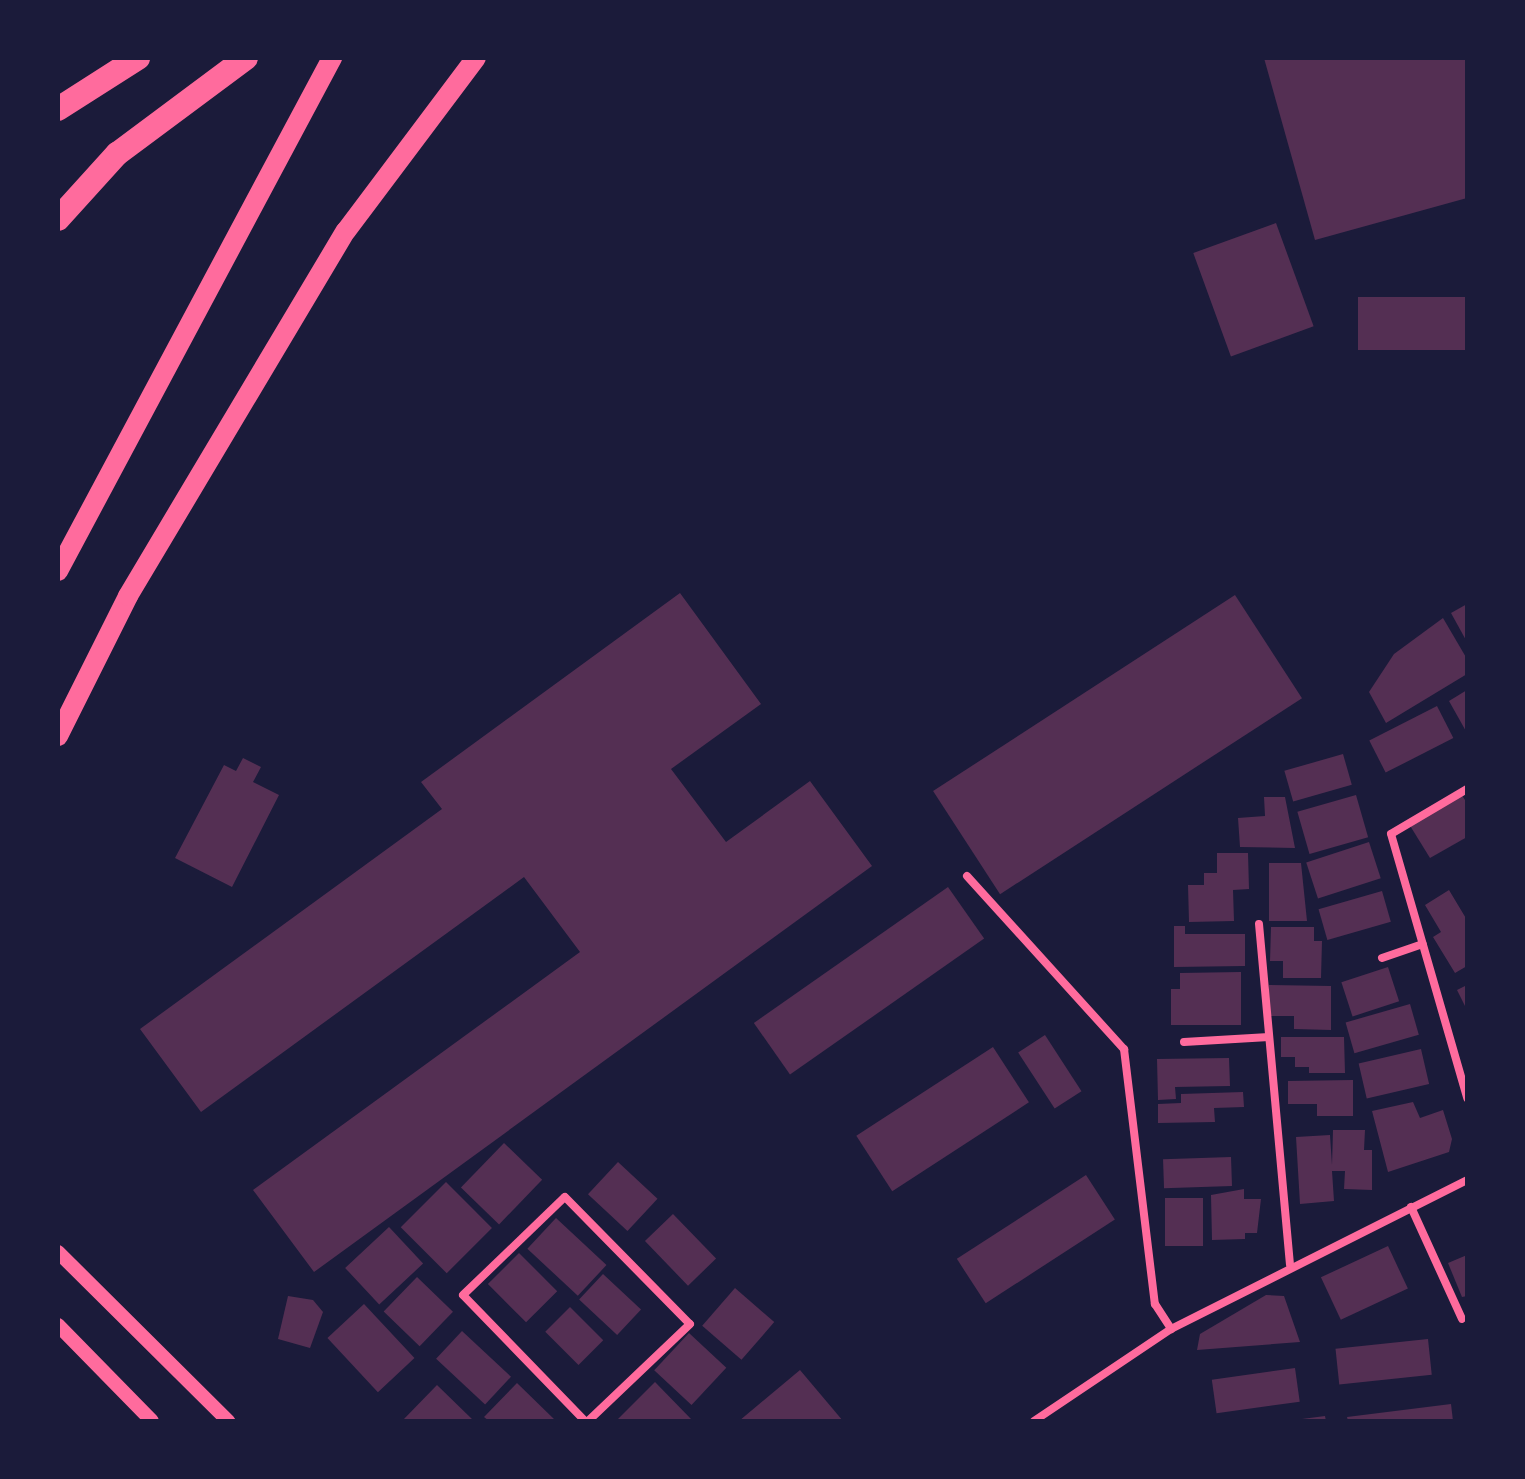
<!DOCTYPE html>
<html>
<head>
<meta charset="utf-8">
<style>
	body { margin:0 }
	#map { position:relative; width:1525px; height:1479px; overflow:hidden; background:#1b1b3a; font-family:"Exo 2",sans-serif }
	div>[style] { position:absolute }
	.building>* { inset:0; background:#542f53; transform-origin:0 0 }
	.minor>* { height:8px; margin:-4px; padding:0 4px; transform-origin:4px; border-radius:4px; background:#ff6b9d }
	.tertiary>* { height:14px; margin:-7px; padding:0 7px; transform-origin:7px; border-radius:7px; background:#ff6b9d }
	.primary>* { height:20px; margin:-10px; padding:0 10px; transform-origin:10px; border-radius:10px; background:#ff6b9d }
	.motorway>* { height:24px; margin:-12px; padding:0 12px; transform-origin:12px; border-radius:12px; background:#ff6b9d }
	span { translate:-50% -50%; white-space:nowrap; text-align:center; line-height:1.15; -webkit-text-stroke:6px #1b1b3a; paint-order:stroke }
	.frame { position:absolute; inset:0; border:60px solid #1b1b3a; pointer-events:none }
</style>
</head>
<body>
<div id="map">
	<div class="building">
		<div style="clip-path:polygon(1264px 58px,1467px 58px,1467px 198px,1315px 240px)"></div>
		<div style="left:1276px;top:223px;width:110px;height:88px;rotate:70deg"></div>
		<div style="left:1467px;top:297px;width:53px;height:109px;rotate:90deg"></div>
		<div style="clip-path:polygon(680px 593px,761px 704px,671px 769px,726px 842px,810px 781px,872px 866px,314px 1272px,253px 1190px,580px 952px,524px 877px,201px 1112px,140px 1029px,442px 809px,421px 782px)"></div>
		<div style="left:1235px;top:595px;width:123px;height:360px;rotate:57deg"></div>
		<div style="clip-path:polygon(1467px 604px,1467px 642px,1451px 613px)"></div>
		<div style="clip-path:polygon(1443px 618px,1467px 659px,1467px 674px,1386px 723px,1369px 692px,1394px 654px)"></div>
		<div style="clip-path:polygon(1467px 690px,1467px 733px,1449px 701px)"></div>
		<div style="left:1437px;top:706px;width:36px;height:76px;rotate:63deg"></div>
		<div style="left:1343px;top:754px;width:32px;height:61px;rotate:74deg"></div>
		<div style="clip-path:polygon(243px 758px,261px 767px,253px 782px,279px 795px,232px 887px,175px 858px,224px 765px,236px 771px)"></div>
		<div style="clip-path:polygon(1461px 794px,1467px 803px,1467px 837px,1430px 858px,1409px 824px)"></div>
		<div style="left:1356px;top:795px;width:44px;height:61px;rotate:74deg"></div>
		<div style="clip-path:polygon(1264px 797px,1285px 797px,1295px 848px,1240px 847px,1238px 818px,1265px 816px)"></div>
		<div style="left:1369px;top:842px;width:38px;height:66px;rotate:72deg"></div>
		<div style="clip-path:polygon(1217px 853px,1248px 853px,1249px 889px,1233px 890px,1234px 921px,1189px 922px,1188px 885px,1204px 885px,1204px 873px,1217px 873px)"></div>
		<div style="clip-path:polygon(1269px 863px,1301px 863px,1307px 921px,1269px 921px)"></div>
		<div style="left:948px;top:887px;width:63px;height:237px;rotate:55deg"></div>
		<div style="clip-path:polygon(1449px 890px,1467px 920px,1467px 966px,1455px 973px,1433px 937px,1441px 932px,1425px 905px)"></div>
		<div style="left:1382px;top:891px;width:32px;height:66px;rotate:74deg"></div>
		<div style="clip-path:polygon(1174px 926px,1185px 926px,1185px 934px,1245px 934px,1245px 966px,1174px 967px)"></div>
		<div style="clip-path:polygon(1271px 927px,1314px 927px,1314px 941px,1322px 941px,1321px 978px,1283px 978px,1283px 961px,1270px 961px)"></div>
		<div style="left:1388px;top:967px;width:36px;height:49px;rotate:72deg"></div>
		<div style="clip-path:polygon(1241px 972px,1241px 1025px,1171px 1025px,1171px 989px,1180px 989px,1180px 973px)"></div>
		<div style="clip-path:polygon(1269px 985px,1331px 986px,1331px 1030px,1294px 1029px,1294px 1016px,1269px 1016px)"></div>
		<div style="clip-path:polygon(1467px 985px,1467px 1010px,1457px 990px)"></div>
		<div style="left:1410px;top:1004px;width:32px;height:67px;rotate:74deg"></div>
		<div style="left:1045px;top:1035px;width:67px;height:32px;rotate:57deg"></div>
		<div style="clip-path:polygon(1281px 1037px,1344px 1037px,1345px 1073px,1309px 1073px,1309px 1067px,1295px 1067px,1295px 1057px,1281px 1057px)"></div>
		<div style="left:993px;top:1047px;width:66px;height:163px;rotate:57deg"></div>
		<div style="left:1421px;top:1049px;width:36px;height:64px;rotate:77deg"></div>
		<div style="clip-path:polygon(1229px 1058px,1230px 1086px,1175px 1087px,1176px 1099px,1158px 1100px,1157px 1059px)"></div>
		<div style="clip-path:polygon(1353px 1080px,1353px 1116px,1317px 1116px,1317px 1104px,1288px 1104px,1288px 1081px)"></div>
		<div style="clip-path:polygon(1243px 1092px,1244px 1107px,1214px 1108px,1215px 1122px,1158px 1123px,1158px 1104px,1181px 1103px,1181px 1094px)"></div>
		<div style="clip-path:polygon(1413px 1102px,1420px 1118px,1443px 1110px,1452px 1139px,1449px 1152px,1388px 1172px,1372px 1111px)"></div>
		<div style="clip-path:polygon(1333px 1130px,1365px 1130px,1364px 1150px,1372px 1150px,1372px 1190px,1344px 1189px,1345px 1171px,1332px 1171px,1334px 1201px,1300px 1204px,1296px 1137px,1330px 1135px,1332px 1165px)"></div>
		<div style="left:504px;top:1143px;width:53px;height:62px;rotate:44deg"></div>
		<div style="left:1231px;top:1157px;width:29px;height:68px;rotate:88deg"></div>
		<div style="left:618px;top:1162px;width:54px;height:44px;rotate:43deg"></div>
		<div style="left:1086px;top:1175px;width:53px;height:154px;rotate:57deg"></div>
		<div style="left:446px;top:1182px;width:65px;height:64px;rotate:45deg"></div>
		<div style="clip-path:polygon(1244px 1189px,1244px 1199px,1261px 1199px,1257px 1233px,1245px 1233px,1245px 1239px,1212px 1240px,1211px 1195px)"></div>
		<div style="left:1165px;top:1198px;width:38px;height:48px"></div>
		<div style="left:673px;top:1214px;width:62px;height:39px;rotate:46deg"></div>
		<div style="left:556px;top:1218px;width:69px;height:42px;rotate:43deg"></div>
		<div style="left:389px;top:1227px;width:50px;height:60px;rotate:47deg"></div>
		<div style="left:1388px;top:1246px;width:47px;height:74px;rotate:65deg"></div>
		<div style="left:519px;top:1253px;width:54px;height:44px;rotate:45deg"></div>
		<div style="clip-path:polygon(1467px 1255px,1467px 1296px,1462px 1297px,1448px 1263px)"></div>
		<div style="left:603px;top:1274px;width:52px;height:35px;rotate:43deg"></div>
		<div style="left:417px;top:1277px;width:50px;height:48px;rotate:44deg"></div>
		<div style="left:735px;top:1288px;width:52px;height:50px;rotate:41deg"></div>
		<div style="clip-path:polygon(1266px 1295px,1284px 1296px,1300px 1342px,1197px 1350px,1200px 1334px)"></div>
		<div style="clip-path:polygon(288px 1296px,313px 1300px,323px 1312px,310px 1348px,278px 1339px)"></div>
		<div style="left:364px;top:1304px;width:74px;height:50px;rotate:47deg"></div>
		<div style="left:570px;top:1307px;width:47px;height:35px;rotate:45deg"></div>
		<div style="left:462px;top:1331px;width:67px;height:38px;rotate:43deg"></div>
		<div style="left:689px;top:1333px;width:51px;height:51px;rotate:43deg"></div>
		<div style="left:1428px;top:1339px;width:36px;height:93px;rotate:84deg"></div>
		<div style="left:1295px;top:1368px;width:34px;height:84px;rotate:82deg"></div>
		<div style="clip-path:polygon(800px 1370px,843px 1421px,739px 1421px)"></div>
		<div style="clip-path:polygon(655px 1382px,692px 1420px,618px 1421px,617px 1420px)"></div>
		<div style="clip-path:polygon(517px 1383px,556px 1421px,489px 1421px,484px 1417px)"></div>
		<div style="clip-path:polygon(437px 1385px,474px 1421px,402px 1421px)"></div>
		<div style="clip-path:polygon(1451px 1404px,1453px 1421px,1348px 1421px,1347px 1417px)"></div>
		<div style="clip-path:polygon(1325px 1416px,1326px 1421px,1303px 1421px,1302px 1419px)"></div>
	</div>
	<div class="minor">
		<div style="left:1467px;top:789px;width:88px;rotate:149.4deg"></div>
		<div style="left:1391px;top:834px;width:275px;rotate:73.9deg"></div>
		<div style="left:967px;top:876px;width:234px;rotate:47.8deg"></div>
		<div style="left:1124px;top:1049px;width:257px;rotate:83.1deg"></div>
		<div style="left:1155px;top:1304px;width:30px;rotate:57deg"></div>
		<div style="left:1259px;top:924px;width:342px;rotate:84.8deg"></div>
		<div style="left:1382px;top:958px;width:43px;rotate:-18.9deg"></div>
		<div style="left:1184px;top:1042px;width:85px;rotate:-3.4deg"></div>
		<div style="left:1411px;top:1207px;width:123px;rotate:65.5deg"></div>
		<div style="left:585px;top:1421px;width:175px;rotate:-134.1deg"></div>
		<div style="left:463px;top:1295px;width:141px;rotate:-43.9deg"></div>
		<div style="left:565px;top:1197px;width:178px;rotate:45.5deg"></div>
		<div style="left:690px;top:1324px;width:141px;rotate:136.4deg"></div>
		<div style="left:1034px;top:1421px;width:165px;rotate:-33.9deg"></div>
		<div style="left:1171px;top:1329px;width:331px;rotate:-26.7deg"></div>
	</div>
	<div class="tertiary">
		<div style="left:58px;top:1252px;width:240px;rotate:44.8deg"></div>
		<div style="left:58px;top:1325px;width:134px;rotate:45.6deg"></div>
	</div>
	<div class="primary">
		<div style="left:58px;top:571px;width:582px;rotate:-61.89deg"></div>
		<div style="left:58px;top:736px;width:157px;rotate:-63.4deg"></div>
		<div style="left:128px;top:596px;width:425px;rotate:-59.2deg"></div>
		<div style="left:346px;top:231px;width:216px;rotate:-53.1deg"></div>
	</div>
	<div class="motorway">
		<div style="left:58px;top:109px;width:95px;rotate:-32.5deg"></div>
		<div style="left:58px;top:219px;width:88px;rotate:-47.8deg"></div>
		<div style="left:117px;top:154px;width:161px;rotate:-36.7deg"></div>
	</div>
	<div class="frame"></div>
</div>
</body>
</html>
